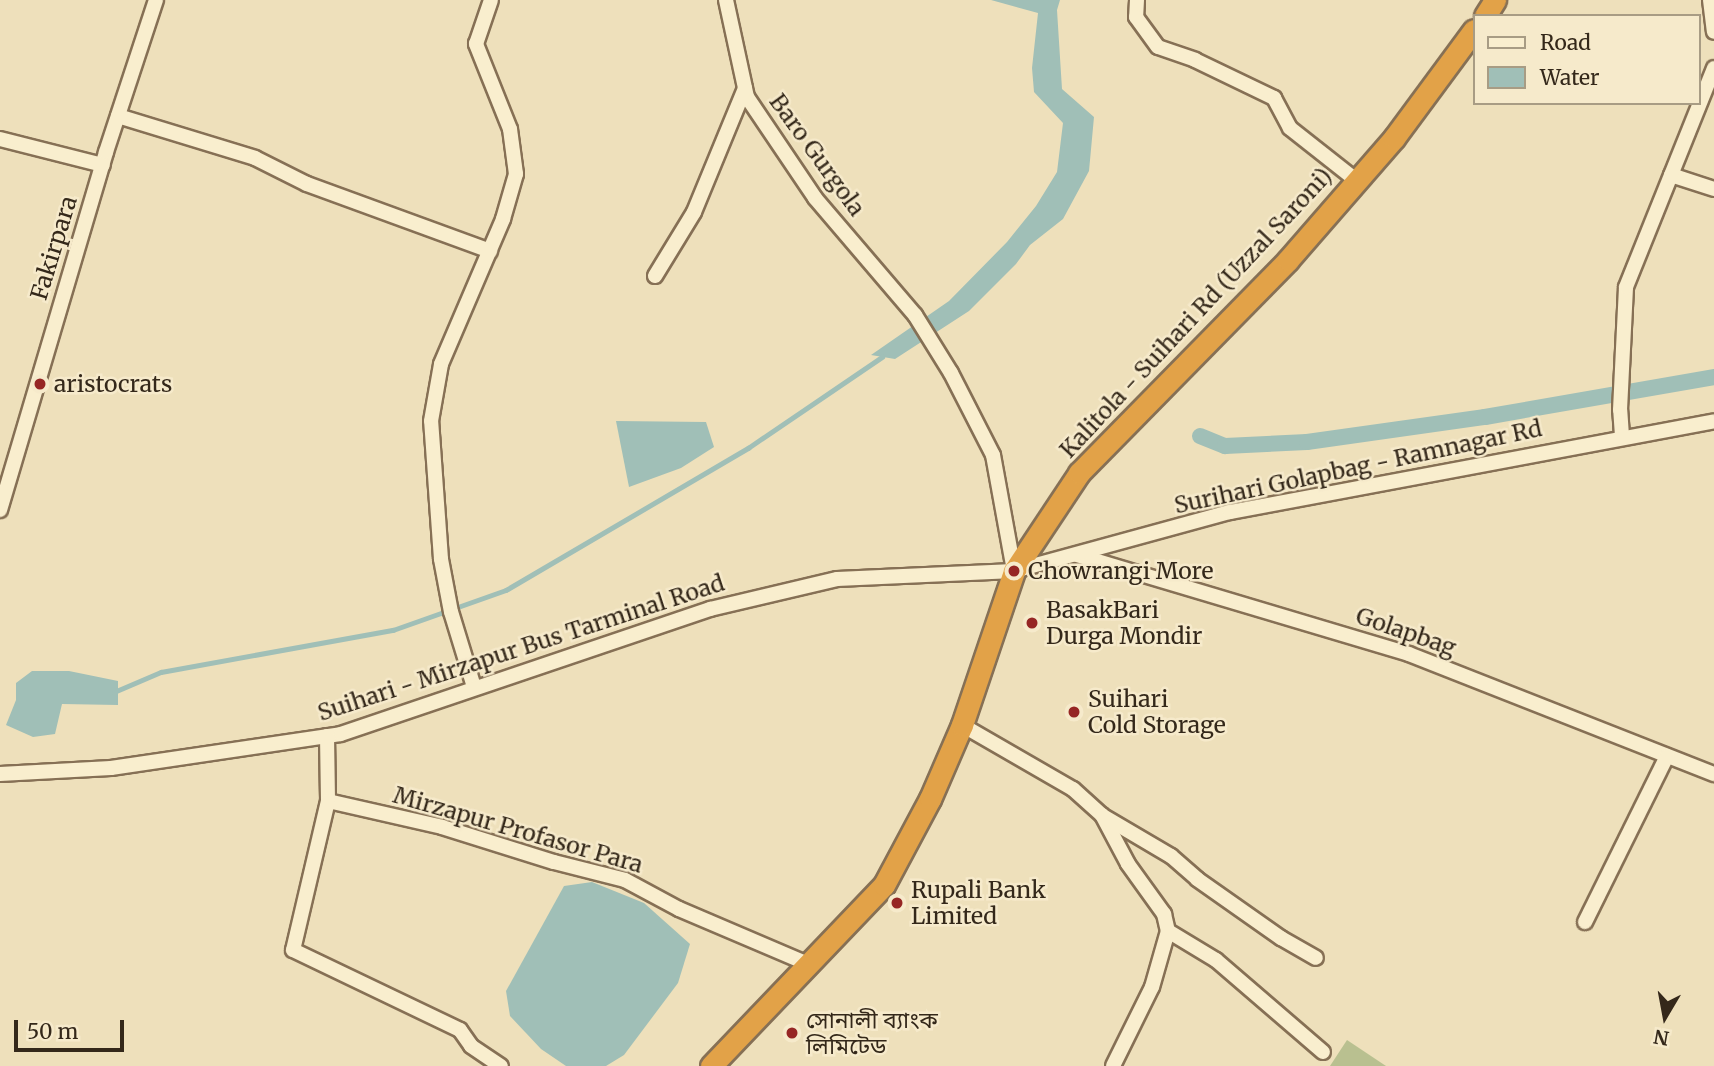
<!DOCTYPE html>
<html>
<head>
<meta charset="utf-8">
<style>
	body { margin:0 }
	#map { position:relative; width:1714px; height:1066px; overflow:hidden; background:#eee0bb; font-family:Merriweather,"Noto Sans Bengali",serif }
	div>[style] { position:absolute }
	.cemetery>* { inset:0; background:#b9c090 }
	.water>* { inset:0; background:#a0bfb7 }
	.stream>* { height:4.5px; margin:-2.25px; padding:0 2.25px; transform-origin:2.25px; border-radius:2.25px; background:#a0bfb7 }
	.canal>* { height:16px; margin:-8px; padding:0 8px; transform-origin:8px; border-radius:8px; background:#a0bfb7 }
	.roads { filter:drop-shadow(2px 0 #867055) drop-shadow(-2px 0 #867055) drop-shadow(0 2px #867055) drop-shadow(0 -2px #867055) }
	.minor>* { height:14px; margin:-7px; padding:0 7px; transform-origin:7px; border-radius:7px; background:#f9eece }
	.highway>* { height:21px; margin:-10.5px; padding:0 10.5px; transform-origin:10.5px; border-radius:10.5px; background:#e2a248 }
	.dots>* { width:19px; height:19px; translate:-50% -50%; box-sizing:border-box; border:4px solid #f6eacb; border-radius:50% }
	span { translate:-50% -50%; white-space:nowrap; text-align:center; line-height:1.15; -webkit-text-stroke:5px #f6eacb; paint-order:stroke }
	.street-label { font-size:23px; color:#34281a }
	.poi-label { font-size:23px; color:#34281a }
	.left { translate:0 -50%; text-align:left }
	.legend { position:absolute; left:1473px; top:14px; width:228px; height:91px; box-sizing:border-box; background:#f6eacb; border:2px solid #a89c84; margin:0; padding:9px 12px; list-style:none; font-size:21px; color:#34281a }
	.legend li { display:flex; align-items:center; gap:14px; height:35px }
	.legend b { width:35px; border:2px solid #a89c84 }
	.north { position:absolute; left:1630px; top:982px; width:70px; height:70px; -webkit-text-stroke:5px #f6eacb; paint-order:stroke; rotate:190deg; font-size:19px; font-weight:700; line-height:28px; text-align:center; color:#34281a }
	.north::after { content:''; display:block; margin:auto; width:24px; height:32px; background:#34281a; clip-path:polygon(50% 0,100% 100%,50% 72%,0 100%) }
	.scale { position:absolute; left:14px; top:1020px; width:110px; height:32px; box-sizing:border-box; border:4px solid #34281a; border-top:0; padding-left:9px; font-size:21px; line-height:24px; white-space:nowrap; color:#34281a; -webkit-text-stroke:5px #f6eacb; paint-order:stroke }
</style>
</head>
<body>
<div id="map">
	<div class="cemetery">
		<div style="clip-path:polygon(1347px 1040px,1386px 1066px,1330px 1066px)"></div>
	</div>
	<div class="water">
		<div style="clip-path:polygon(991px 0,1060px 0,1057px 10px,1062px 89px,1094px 117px,1089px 171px,1063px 219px,1030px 245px,1016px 264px,969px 311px,895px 359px,871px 355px,949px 301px,1007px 242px,1036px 206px,1057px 172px,1063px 123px,1034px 92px,1032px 68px,1038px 13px)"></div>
		<div style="clip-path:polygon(616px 421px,706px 422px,714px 447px,681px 468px,629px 487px)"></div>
		<div style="clip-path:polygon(32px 671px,69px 671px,118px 681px,118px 705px,62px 704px,55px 734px,33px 737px,6px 725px,16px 700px,16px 683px)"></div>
		<div style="clip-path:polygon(592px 882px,644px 903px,690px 944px,678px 983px,624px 1055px,606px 1066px,566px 1066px,541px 1049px,510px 1016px,506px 991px,564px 886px)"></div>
	</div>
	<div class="stream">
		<div style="left:114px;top:692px;width:51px;rotate:-23.1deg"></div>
		<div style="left:161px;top:672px;width:236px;rotate:-10.3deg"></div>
		<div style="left:393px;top:630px;width:120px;rotate:-19.5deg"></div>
		<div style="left:506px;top:590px;width:281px;rotate:-30.4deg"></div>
		<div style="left:748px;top:448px;width:162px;rotate:-34.2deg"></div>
	</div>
	<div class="canal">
		<div style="left:1200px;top:436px;width:27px;rotate:22deg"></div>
		<div style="left:1225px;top:446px;width:82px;rotate:-2.8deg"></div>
		<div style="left:1307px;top:442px;width:180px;rotate:-8deg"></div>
		<div style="left:1485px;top:417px;width:232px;rotate:-9.9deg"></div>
	</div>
	<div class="roads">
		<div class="minor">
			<div style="left:726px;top:0;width:99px;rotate:77.8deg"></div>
			<div style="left:747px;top:97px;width:122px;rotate:56deg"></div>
			<div style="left:815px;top:198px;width:154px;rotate:49.5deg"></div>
			<div style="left:915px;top:315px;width:68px;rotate:58.2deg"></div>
			<div style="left:951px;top:373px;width:92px;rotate:62.9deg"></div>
			<div style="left:993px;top:455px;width:118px;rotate:79.7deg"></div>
			<div style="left:1137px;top:0;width:17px;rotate:93deg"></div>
			<div style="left:1136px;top:17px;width:37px;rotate:54deg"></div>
			<div style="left:1158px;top:47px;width:39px;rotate:19deg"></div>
			<div style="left:1195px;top:60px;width:88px;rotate:25.7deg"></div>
			<div style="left:1274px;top:98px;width:34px;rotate:62deg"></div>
			<div style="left:1290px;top:128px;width:85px;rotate:38.3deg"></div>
			<div style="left:1710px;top:0;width:32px;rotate:83deg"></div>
			<div style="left:118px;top:116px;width:143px;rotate:17deg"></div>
			<div style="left:255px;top:158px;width:58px;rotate:26.6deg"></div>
			<div style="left:307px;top:184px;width:195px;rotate:20.1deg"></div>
			<div style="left:0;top:139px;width:106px;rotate:14.2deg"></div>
			<div style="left:1671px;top:175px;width:45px;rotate:18deg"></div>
			<div style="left:655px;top:276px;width:75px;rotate:-58.6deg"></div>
			<div style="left:694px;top:212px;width:134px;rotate:-67.6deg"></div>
			<div style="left:1622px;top:436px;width:26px;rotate:-94deg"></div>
			<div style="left:1620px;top:410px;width:123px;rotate:-87.2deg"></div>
			<div style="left:1626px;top:287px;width:236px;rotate:-68.1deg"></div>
			<div style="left:0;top:510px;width:373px;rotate:-73.5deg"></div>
			<div style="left:106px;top:152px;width:160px;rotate:-71.8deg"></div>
			<div style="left:1077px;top:555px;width:346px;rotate:16.6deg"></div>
			<div style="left:1409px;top:654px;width:328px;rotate:21.5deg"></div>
			<div style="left:474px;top:687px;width:78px;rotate:-107deg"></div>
			<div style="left:451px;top:612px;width:54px;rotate:-100.7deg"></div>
			<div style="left:441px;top:559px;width:138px;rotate:-94.1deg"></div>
			<div style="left:431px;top:421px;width:58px;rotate:-80deg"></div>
			<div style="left:441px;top:364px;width:158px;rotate:-66.8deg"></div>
			<div style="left:503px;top:219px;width:47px;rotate:-73.9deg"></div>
			<div style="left:516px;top:174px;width:45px;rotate:-97.6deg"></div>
			<div style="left:510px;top:129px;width:92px;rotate:-111.8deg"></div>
			<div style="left:476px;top:44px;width:46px;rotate:-71.2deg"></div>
			<div style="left:962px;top:725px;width:128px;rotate:30deg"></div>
			<div style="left:1073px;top:789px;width:39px;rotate:42deg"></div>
			<div style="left:1102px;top:815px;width:55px;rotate:62deg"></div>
			<div style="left:1128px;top:864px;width:62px;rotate:54.2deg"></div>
			<div style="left:1164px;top:914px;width:17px;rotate:77deg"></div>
			<div style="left:1168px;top:931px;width:58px;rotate:105.9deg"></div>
			<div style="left:1152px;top:987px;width:88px;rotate:116.3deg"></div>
			<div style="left:327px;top:736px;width:65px;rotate:89.1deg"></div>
			<div style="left:328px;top:801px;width:117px;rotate:12.8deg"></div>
			<div style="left:442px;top:827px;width:117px;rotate:17.4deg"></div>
			<div style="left:554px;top:862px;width:73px;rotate:14.2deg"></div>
			<div style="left:625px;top:880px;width:61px;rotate:28.2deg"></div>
			<div style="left:679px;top:909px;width:140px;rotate:23.1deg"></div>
			<div style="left:0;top:774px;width:111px;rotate:-3.1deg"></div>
			<div style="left:111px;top:768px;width:232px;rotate:-8.4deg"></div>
			<div style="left:341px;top:734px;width:390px;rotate:-18.7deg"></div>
			<div style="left:710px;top:609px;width:130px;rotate:-13.3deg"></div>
			<div style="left:837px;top:579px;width:177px;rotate:-2.6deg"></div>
			<div style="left:1014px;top:571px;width:224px;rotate:-15.3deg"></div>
			<div style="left:1230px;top:512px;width:492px;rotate:-10.6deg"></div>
			<div style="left:328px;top:801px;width:153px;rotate:103.2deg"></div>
			<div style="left:293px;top:950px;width:185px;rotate:25.6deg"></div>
			<div style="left:460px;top:1030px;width:19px;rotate:55deg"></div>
			<div style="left:471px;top:1046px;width:36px;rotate:34deg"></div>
			<div style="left:1103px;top:816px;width:79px;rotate:30.5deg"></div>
			<div style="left:1171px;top:856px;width:35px;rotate:41deg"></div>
			<div style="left:1197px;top:879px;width:103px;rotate:35.1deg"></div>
			<div style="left:1281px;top:938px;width:40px;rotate:29.7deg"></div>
			<div style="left:1585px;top:922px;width:185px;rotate:-63.7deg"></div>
			<div style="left:1168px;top:931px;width:56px;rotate:31.1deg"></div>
			<div style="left:1216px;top:960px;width:141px;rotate:40.7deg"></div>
		</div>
		<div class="highway">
			<div style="left:1485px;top:16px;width:19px;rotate:-58deg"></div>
			<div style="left:711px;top:1066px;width:250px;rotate:-46.3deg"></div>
			<div style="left:884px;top:885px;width:98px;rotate:-61.9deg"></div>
			<div style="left:930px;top:799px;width:81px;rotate:-66.6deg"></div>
			<div style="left:962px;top:725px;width:163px;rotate:-71.3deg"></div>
			<div style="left:1014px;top:571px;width:118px;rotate:-56.4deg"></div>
			<div style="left:1079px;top:473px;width:298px;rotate:-45.5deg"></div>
			<div style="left:1288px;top:260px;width:162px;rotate:-49deg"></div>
			<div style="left:1394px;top:138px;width:134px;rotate:-53.5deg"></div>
		</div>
	</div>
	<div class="dots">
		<div style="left:40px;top:384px;background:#962624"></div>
		<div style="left:1014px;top:571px;background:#962624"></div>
		<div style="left:1032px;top:623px;background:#962624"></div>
		<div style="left:1074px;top:712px;background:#962624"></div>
		<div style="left:897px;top:903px;background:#962624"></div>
		<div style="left:792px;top:1033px;background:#962624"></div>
	</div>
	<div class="street-label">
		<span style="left:817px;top:155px;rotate:54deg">Baro Gurgola</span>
		<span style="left:54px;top:248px;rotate:-73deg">Fakirpara</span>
		<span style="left:1196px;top:313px;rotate:-47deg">Kalitola - Suihari Rd (Uzzal Saroni)</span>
		<span style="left:1358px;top:467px;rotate:-12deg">Surihari Golapbag - Ramnagar Rd</span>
		<span style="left:1406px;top:632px;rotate:19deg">Golapbag</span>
		<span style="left:521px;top:648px;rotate:-18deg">Suihari - Mirzapur Bus Tarminal Road</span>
		<span style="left:518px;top:830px;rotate:16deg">Mirzapur Profasor Para</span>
	</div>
	<div class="poi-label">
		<span class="left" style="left:54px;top:384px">aristocrats</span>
		<span class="left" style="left:1028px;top:571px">Chowrangi More</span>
		<span class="left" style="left:1046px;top:623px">BasakBari<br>Durga Mondir</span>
		<span class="left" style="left:1088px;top:712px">Suihari<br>Cold Storage</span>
		<span class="left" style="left:911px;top:903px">Rupali Bank<br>Limited</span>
		<span class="left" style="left:806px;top:1033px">সোনালী ব্যাংক<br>লিমিটেড</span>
	</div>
	<ul class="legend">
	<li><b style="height:9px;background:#f9eece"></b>Road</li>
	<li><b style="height:19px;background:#a0bfb7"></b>Water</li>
	</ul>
	<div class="north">N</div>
	<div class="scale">50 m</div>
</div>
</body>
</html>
